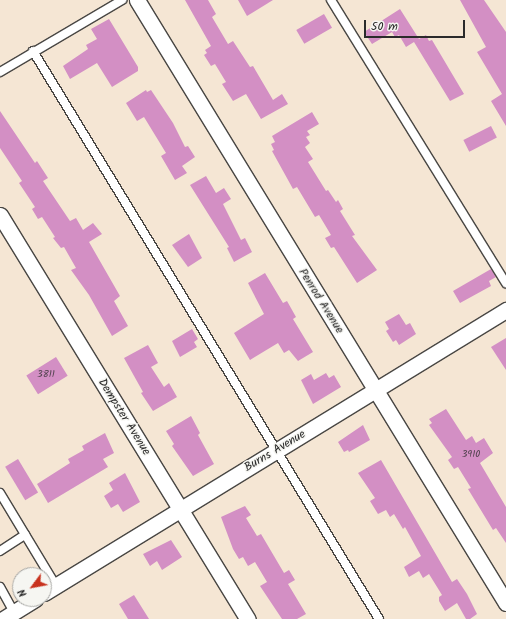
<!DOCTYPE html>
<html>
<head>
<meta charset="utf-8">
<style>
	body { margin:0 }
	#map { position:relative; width:506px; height:619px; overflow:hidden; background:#f5e6d4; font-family:Kalam,sans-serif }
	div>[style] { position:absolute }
	.building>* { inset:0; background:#d38fc4; transform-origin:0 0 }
	.roads { filter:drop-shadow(1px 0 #494744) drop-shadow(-1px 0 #494744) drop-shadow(0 1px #494744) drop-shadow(0 -1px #494744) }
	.lane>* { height:8px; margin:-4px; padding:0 4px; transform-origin:4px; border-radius:4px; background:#fff }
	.street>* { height:15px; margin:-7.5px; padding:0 7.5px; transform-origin:7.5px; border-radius:7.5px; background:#fff }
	span { translate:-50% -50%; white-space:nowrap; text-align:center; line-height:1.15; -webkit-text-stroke:3px #f6f6f2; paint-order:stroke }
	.number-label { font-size:10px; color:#554451 }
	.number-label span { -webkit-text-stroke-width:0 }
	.street-label { font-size:12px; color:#2b2b2b }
	.north { position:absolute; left:12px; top:567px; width:40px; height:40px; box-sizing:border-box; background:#f6f6f2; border:1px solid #a5a5a2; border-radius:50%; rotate:238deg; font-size:11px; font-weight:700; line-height:16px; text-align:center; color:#2b2b2b }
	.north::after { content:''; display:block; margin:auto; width:14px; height:18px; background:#c8321e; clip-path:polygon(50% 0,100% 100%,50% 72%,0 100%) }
	.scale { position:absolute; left:364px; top:20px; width:101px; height:18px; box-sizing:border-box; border:2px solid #2b2b2b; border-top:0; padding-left:5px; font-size:12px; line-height:14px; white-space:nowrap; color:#2b2b2b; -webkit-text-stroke:3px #f6f6f2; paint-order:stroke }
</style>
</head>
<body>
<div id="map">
	<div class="building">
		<div style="clip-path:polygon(185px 0,208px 0,216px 14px,212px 17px,228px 44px,233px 41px,250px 67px,253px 66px,273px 100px,282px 94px,288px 104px,261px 119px,246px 94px,233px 101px,222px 84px,226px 82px,215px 64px,211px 66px,204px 55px,207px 53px,205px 50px,211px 46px)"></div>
		<div style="clip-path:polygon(238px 0,273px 0,247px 16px)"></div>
		<div style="clip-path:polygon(460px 0,484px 0,506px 32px,506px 126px,491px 101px,502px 94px,477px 52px,486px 47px)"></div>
		<div style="clip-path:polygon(400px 9px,419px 39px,426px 35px,429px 41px,432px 40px,464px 94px,450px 101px,414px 42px,406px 47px,399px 35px,395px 37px,392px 32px,372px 44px,364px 32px)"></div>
		<div style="left:324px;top:14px;width:16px;height:32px;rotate:60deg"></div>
		<div style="clip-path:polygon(109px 19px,138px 67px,138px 71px,112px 87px,97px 63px,70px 79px,63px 66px,88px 49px,86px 45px,97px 39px,91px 29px)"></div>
		<div style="clip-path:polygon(146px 90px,147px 92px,151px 90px,173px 123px,185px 147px,188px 146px,195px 157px,182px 166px,187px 173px,175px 180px,161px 156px,166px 153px,144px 117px,137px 121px,126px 103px)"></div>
		<div style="clip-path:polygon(0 111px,35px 163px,37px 161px,48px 178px,43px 181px,70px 221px,76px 218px,83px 230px,93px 223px,102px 234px,89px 242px,120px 296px,114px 301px,128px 326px,112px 336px,89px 295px,71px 270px,76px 268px,64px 247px,61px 248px,53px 238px,55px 237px,42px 217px,38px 219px,32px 209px,35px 207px,19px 183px,22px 181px,0 148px)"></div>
		<div style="clip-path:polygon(312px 112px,319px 124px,307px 131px,310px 135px,306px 137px,310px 143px,305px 147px,313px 159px,308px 162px,326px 191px,328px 190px,336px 202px,338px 200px,343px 209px,340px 211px,355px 235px,352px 236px,377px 270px,357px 283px,334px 247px,331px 248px,325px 238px,331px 235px,319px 215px,315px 217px,297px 187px,293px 189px,272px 151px,274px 150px,271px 144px,275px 142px,272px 136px)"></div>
		<div style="left:491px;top:126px;width:13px;height:31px;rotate:63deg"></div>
		<div style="clip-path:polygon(206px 176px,216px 193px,224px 188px,231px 199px,223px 204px,241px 240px,245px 238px,252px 252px,234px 262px,227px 248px,229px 247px,190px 185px)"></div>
		<div style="clip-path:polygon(189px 234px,202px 258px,188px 267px,172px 245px)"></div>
		<div style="clip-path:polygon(491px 269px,496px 277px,489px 281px,491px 286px,460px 303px,453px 291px)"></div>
		<div style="clip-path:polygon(265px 273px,283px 303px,287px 301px,296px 317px,293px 319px,313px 352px,298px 361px,289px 350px,284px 353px,278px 343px,250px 360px,234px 333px,264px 314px,248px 283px)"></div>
		<div style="clip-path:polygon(399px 314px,406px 325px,410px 323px,416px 334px,399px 345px,396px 340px,393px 342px,386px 331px,389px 329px,385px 322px)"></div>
		<div style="clip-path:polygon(192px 329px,198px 339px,194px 342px,197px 347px,180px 357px,172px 341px)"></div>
		<div style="clip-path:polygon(506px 338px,506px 370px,491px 347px)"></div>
		<div style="clip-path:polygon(148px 345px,158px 363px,151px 367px,164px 387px,169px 383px,177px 397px,153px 411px,141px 393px,143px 392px,124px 358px)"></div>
		<div style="left:56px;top:357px;width:22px;height:35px;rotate:58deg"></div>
		<div style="clip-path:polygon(326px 373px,329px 378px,334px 375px,341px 387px,313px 404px,301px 380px,311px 374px,314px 380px)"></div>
		<div style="clip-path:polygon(446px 409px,466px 440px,472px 436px,476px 443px,484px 438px,493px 453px,480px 463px,506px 507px,506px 543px,496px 528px,493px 530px,468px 489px,471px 488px,458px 467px,454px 469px,448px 460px,452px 457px,429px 425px,432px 423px,429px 419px)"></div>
		<div style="clip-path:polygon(191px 416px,200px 433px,198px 435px,214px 464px,193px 476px,172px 446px,174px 444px,166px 431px)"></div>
		<div style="clip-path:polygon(363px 425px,370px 440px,349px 452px,348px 450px,344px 452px,338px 442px)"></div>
		<div style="clip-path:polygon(105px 433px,114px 453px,103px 459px,108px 467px,48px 503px,37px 484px,70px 463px,68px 459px,84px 450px,82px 446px)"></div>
		<div style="left:18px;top:459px;width:39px;height:15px;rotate:59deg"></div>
		<div style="clip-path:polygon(381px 460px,452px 582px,457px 579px,467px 594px,477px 614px,470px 619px,466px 619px,457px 603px,445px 611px,439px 601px,439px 597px,442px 595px,429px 574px,423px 578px,419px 571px,409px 577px,404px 567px,421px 556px,405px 527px,403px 529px,394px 514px,390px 517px,386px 510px,378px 514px,370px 501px,375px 498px,358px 473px)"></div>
		<div style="clip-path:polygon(125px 473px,140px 502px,123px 512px,118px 504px,111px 508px,104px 496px,113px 490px,109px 483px)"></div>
		<div style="clip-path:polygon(245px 506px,251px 515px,246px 518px,257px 536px,261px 534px,284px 573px,289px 570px,295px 580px,288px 584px,306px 614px,297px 619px,282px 619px,260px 586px,267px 582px,255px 562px,248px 566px,243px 557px,239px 559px,233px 549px,221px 517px)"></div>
		<div style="clip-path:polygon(171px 540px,182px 557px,162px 570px,157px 561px,150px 566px,143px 554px)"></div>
		<div style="clip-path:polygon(134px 595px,149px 619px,128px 619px,119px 604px)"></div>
	</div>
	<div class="roads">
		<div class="lane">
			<div style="left:331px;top:0;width:333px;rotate:58.3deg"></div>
			<div style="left:33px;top:51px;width:665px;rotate:58.65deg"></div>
			<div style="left:0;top:72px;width:142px;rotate:-30.5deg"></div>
			<div style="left:0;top:493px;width:109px;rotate:58.9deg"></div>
			<div style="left:0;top:551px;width:30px;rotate:-33deg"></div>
			<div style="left:0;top:587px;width:29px;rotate:61deg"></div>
		</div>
		<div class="street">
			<div style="left:137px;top:0;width:707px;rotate:58.54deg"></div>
			<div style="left:0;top:215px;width:474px;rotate:58.5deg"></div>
			<div style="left:44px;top:593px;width:542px;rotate:-31.49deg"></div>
			<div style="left:3px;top:619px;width:38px;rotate:-32deg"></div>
		</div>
	</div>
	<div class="number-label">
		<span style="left:46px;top:375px">3811</span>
		<span style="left:471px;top:455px">3910</span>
	</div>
	<div class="street-label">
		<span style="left:321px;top:301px;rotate:58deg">Penrod Avenue</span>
		<span style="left:124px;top:417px;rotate:58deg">Dempster Avenue</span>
		<span style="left:275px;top:451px;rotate:-31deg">Burns Avenue</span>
	</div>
	<div class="north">N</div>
	<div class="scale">50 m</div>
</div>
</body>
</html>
